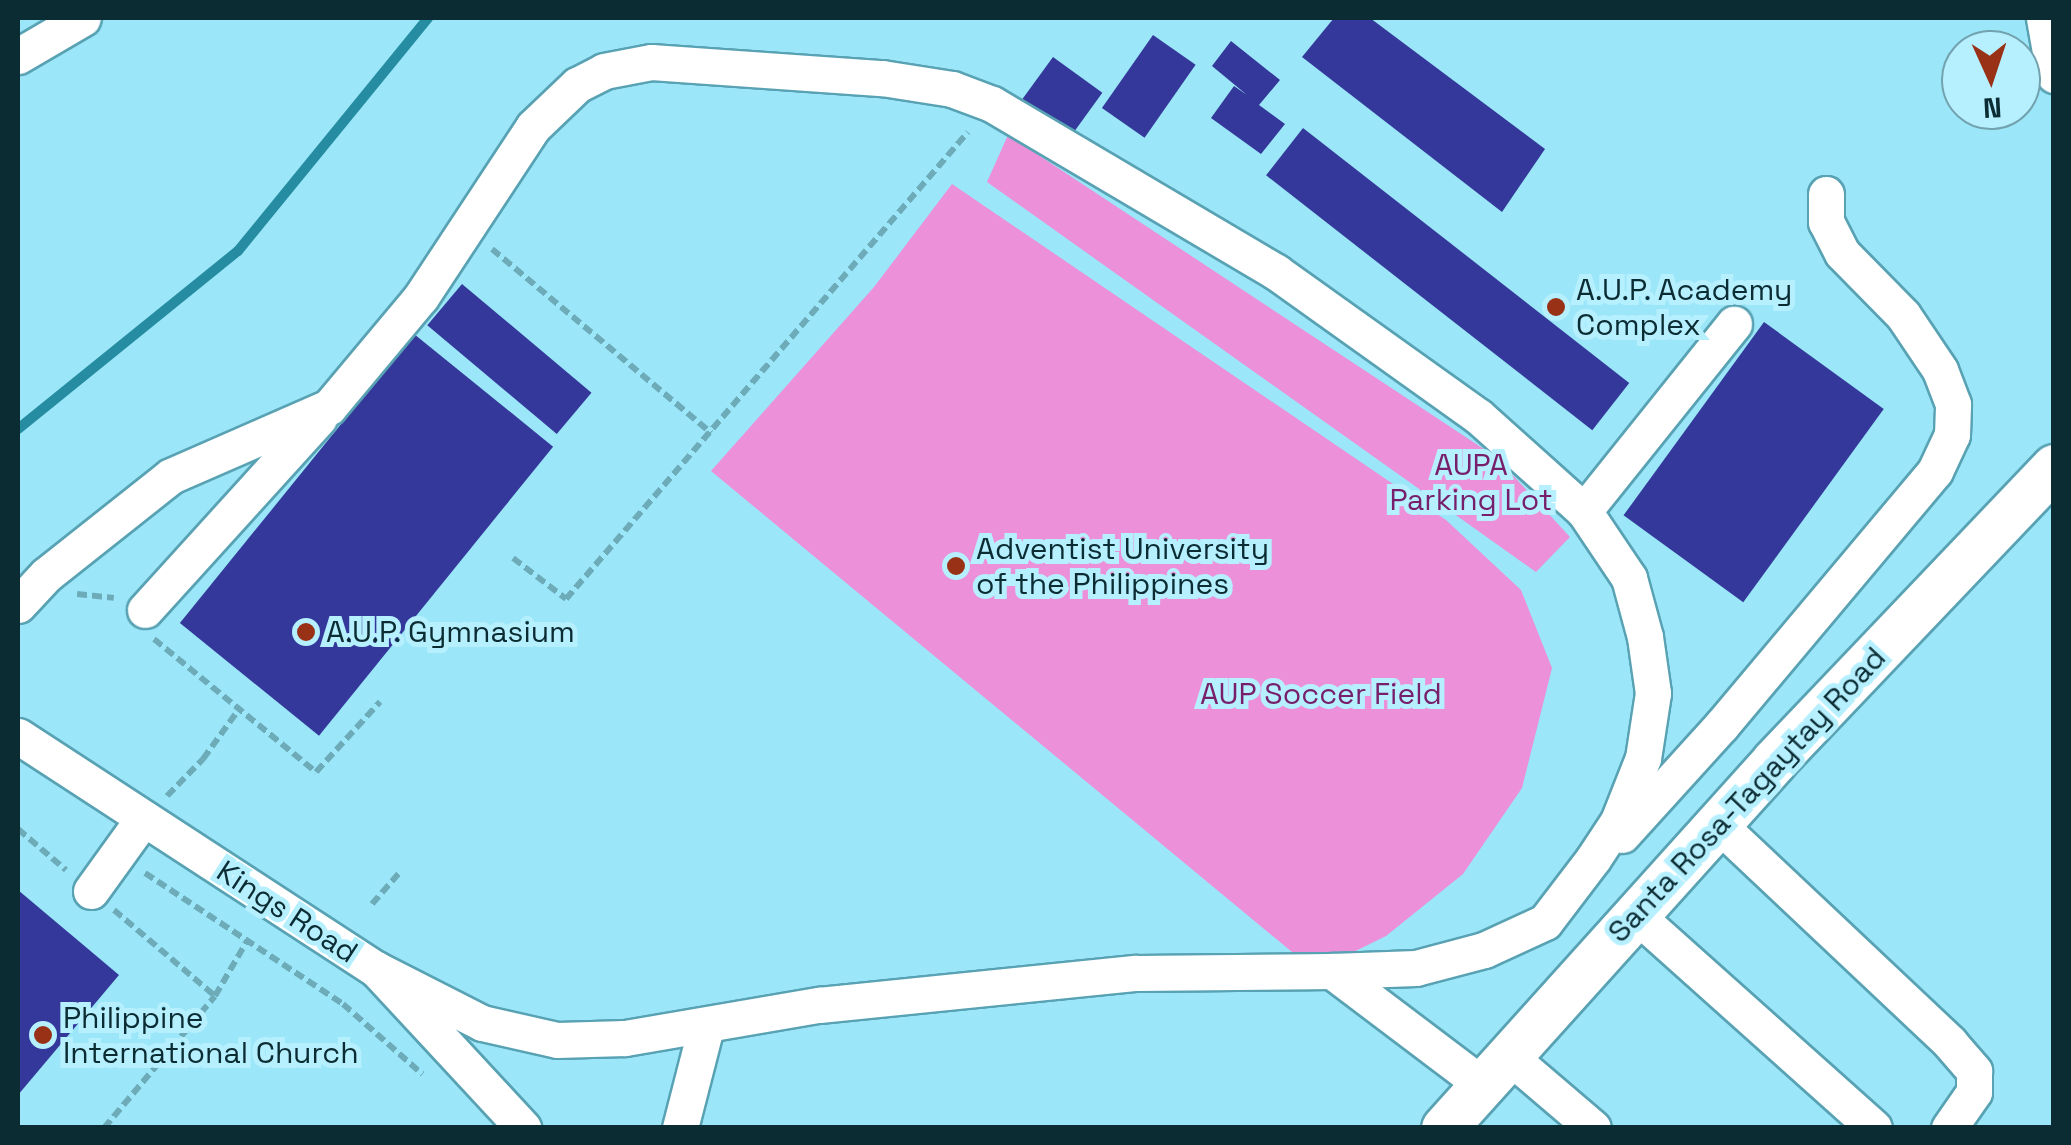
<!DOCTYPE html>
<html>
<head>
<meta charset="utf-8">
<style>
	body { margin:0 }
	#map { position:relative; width:2071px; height:1145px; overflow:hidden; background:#9be6f8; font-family:"Space Grotesk",sans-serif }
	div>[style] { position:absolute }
	.green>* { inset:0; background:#ec90d9 }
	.stream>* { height:10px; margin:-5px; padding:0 5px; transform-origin:5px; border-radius:5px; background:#268ca1 }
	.building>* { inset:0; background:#34389a; transform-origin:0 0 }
	.path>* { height:6px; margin-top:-3px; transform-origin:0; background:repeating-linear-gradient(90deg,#6dabb9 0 10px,transparent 0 15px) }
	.roads { filter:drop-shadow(2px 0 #58a2b3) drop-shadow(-2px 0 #58a2b3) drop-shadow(0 2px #58a2b3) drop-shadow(0 -2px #58a2b3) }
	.minor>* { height:35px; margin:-17.5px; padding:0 17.5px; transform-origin:17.5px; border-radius:17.5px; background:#fff }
	.major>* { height:45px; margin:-22.5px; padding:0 22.5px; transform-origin:22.5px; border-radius:22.5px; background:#fff }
	.dots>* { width:28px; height:28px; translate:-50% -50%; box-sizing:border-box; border:5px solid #b6f0ff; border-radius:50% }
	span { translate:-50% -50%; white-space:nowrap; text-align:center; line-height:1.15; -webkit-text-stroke:10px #b6f0ff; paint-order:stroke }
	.poi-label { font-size:30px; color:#0c2c33 }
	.left { translate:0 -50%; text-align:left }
	.park-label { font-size:30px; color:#771f6a }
	.street-label { font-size:30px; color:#0c2c33 }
	.frame { position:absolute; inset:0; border:20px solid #0c2c33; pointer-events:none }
	.north { position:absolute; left:1941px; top:30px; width:100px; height:100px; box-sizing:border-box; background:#b6f0ff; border:2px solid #72a2ad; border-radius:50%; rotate:177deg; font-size:28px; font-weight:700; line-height:40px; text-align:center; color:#0c2c33 }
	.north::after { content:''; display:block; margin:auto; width:35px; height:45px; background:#993117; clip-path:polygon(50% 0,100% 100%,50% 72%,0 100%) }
</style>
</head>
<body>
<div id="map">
	<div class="green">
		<div style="clip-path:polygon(1008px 135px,1496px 457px,1570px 537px,1536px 572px,987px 182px)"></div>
		<div style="clip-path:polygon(952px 184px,1446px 520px,1521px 590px,1552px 668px,1522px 788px,1463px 874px,1386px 936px,1315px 971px,711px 471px,874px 287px)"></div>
	</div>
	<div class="stream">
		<div style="left:18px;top:429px;width:283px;rotate:-39deg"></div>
		<div style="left:238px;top:251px;width:301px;rotate:-50.8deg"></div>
	</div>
	<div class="building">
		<div style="clip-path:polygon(1334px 18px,1370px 18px,1545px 149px,1502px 212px,1302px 57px)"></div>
		<div style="left:1153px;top:35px;width:52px;height:89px;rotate:35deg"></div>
		<div style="clip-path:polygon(1231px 41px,1280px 80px,1259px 105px,1285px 124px,1261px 154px,1211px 118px,1234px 86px,1247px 95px,1212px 66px)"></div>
		<div style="left:1053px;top:57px;width:61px;height:52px;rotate:36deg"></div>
		<div style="left:1303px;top:128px;width:414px;height:60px;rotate:38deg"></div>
		<div style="left:462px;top:284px;width:169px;height:54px;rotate:40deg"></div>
		<div style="left:1764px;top:322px;width:148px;height:239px;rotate:36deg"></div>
		<div style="left:414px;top:334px;width:179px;height:372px;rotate:39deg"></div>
		<div style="clip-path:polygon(18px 890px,119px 975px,18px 1095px)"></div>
	</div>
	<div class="path">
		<div style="left:492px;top:249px;width:286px;rotate:40deg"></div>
		<div style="left:513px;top:558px;width:67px;rotate:37.7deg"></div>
		<div style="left:566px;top:599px;width:616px;rotate:-49.28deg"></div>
		<div style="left:77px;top:594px;width:37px;rotate:6deg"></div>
		<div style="left:154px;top:639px;width:210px;rotate:39.4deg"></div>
		<div style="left:316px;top:772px;width:95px;rotate:-47.6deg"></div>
		<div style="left:167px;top:796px;width:52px;rotate:-45.8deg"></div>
		<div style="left:203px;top:759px;width:62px;rotate:-54.2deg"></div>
		<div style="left:18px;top:829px;width:63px;rotate:40.5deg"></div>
		<div style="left:145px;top:873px;width:237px;rotate:33.5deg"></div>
		<div style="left:343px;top:1004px;width:106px;rotate:41.5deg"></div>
		<div style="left:372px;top:904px;width:43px;rotate:-48.8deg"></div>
		<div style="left:114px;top:910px;width:133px;rotate:40.4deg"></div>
		<div style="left:104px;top:1128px;width:172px;rotate:-49.9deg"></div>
		<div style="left:215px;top:996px;width:64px;rotate:-59.8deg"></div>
	</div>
	<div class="roads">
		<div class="minor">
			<div style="left:2044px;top:18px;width:58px;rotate:80deg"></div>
			<div style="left:18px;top:56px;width:75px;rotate:-30.3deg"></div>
			<div style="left:1584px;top:511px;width:240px;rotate:-51.3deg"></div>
			<div style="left:18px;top:605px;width:41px;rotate:-47deg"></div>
			<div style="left:46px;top:575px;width:159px;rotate:-38.4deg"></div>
			<div style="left:171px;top:476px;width:172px;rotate:-23.6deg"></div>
			<div style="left:329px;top:407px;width:143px;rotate:-50.1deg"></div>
			<div style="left:421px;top:297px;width:204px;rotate:-56.6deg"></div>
			<div style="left:533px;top:127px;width:61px;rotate:-43.7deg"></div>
			<div style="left:577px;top:85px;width:30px;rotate:-27deg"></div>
			<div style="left:604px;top:71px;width:48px;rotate:-10.8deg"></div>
			<div style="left:651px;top:62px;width:232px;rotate:4deg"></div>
			<div style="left:882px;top:78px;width:71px;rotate:8.9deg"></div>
			<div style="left:952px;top:89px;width:43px;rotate:20.6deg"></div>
			<div style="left:992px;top:104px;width:330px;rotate:30.6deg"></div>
			<div style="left:1276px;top:272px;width:248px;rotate:35.5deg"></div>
			<div style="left:1478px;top:416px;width:142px;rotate:41.9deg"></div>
			<div style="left:1584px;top:511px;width:81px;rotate:56.1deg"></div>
			<div style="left:1629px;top:578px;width:61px;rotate:74.8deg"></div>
			<div style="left:1645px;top:637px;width:57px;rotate:81.9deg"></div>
			<div style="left:1653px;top:693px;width:66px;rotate:98.7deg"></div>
			<div style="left:1643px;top:758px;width:68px;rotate:111.6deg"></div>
			<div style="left:1618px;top:821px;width:45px;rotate:123.3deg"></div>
			<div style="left:1593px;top:859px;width:79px;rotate:127.3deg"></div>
			<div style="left:1545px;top:922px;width:67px;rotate:155.3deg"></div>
			<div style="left:1484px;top:950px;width:70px;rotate:165.2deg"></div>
			<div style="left:1416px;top:968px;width:84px;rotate:178deg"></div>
			<div style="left:145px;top:610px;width:259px;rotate:-47.8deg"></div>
			<div style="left:18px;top:736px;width:427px;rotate:33.1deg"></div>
			<div style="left:376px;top:969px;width:217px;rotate:47.2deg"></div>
			<div style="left:1718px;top:824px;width:319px;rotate:43.3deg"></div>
			<div style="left:1950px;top:1043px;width:37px;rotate:49deg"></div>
			<div style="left:1974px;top:1071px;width:21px;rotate:90deg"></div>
			<div style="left:1974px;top:1092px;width:44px;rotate:124.8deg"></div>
			<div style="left:1622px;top:835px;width:147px;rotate:-47.8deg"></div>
			<div style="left:1721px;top:726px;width:333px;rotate:-50deg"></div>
			<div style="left:1935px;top:471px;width:40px;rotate:-65deg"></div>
			<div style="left:1952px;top:435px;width:31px;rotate:-88deg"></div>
			<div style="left:1953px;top:404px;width:36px;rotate:-111deg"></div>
			<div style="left:1940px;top:370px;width:66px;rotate:-123.9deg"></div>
			<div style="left:1903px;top:315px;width:87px;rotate:-134.5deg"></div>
			<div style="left:1842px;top:253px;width:35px;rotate:-117deg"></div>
			<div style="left:1826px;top:222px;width:28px;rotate:-90deg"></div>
			<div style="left:91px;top:891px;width:89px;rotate:-54.2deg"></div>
			<div style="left:1636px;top:915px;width:319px;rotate:41.8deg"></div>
			<div style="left:376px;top:969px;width:119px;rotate:27deg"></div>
			<div style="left:482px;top:1023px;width:77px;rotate:12.8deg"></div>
			<div style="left:557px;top:1040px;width:68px;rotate:-1.7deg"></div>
			<div style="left:625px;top:1038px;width:197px;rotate:-9.7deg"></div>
			<div style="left:819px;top:1005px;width:319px;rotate:-5.8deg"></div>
			<div style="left:1136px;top:973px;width:196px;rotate:-0.6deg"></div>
			<div style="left:1332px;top:971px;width:189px;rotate:37.1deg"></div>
			<div style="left:1510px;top:1057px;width:109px;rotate:40.5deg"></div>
			<div style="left:680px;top:1128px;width:104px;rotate:-75.6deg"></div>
		</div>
		<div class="major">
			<div style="left:1444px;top:1128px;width:494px;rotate:-48deg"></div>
			<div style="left:1774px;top:761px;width:406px;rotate:-46.4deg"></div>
		</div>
	</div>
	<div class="dots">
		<div style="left:1556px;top:307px;background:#993117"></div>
		<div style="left:956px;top:566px;background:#993117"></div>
		<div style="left:306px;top:632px;background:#993117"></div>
		<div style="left:43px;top:1035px;background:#993117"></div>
	</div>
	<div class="poi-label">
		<span class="left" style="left:1576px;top:307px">A.U.P. Academy<br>Complex</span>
		<span class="left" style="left:976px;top:566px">Adventist University<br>of the Philippines</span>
		<span class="left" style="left:326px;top:632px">A.U.P. Gymnasium</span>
		<span class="left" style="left:63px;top:1035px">Philippine<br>International Church</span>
	</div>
	<div class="park-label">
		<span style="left:1471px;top:482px">AUPA<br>Parking Lot</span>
		<span style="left:1321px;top:694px">AUP Soccer Field</span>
	</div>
	<div class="street-label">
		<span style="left:1747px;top:795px;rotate:-47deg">Santa Rosa-Tagaytay Road</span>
		<span style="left:287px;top:912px;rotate:33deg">Kings Road</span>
	</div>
	<div class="frame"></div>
	<div class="north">N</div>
</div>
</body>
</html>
